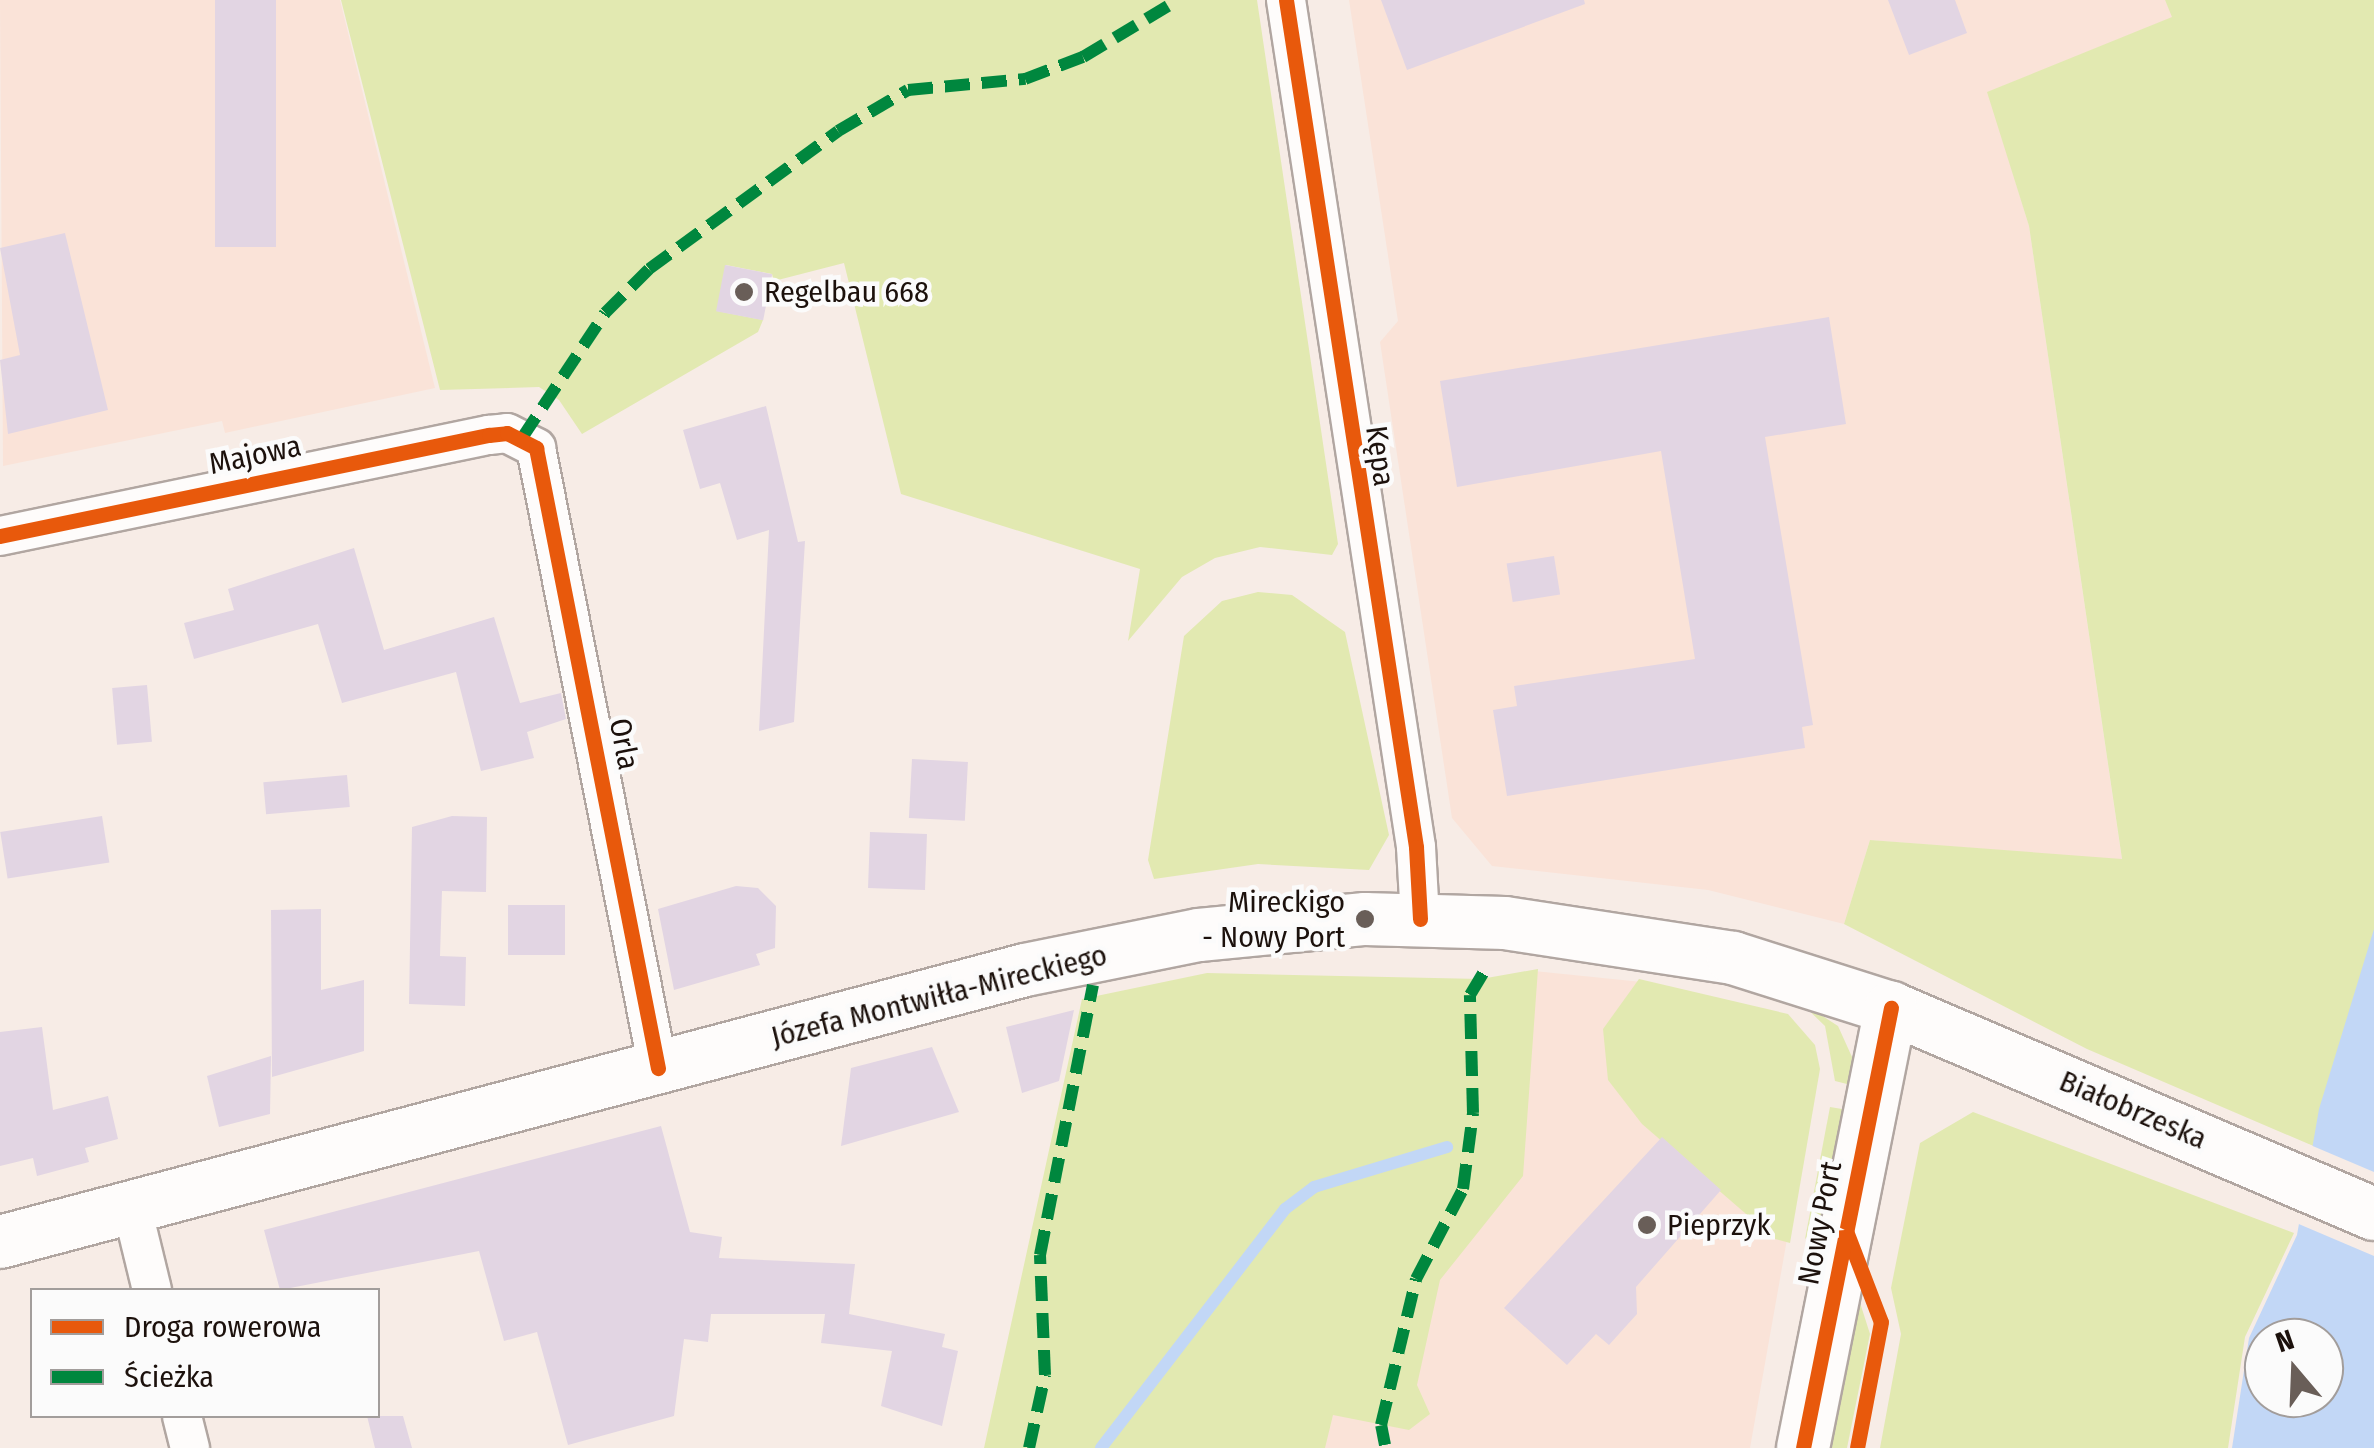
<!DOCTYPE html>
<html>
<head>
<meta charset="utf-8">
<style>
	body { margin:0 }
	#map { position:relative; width:2374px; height:1448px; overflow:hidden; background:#f7ece6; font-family:"Fira Sans Condensed",sans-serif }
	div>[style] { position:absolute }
	.built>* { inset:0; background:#fae3d8 }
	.green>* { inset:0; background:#e2e9b1 }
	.water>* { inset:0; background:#c2d7f6 }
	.pier>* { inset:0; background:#f7ece6 }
	.stream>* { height:12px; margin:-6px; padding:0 6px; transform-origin:6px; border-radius:6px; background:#c2d7f6 }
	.building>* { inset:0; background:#e2d5e3; transform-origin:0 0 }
	.roads { filter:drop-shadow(2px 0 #b1a6a1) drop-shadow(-2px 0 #b1a6a1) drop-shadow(0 2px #b1a6a1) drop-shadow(0 -2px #b1a6a1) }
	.street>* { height:38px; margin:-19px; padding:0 19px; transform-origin:19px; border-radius:19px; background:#fefcfb }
	.secondary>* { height:52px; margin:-26px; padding:0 26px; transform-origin:26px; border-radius:26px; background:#fefcfb }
	.quiet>* { height:12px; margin-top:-6px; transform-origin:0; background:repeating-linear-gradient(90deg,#00873e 0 25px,transparent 0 37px) }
	.cycleway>* { height:15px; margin:-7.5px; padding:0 7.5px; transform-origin:7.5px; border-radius:7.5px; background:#e8590c }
	.dots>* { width:28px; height:28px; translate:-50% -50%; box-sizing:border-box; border:5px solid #fbfbfb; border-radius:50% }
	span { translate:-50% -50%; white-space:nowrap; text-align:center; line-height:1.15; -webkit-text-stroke:9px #fbfbfb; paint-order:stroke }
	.poi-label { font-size:30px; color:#1c110c }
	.left { translate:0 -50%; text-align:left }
	.right { translate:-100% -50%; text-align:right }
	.street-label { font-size:30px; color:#1c110c }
	.legend { position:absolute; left:30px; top:1288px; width:350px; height:130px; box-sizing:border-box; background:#fbfbfb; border:2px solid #a29d9b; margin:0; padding:12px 18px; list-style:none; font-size:30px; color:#1c110c }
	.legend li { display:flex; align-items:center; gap:20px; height:50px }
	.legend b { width:50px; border:2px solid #a29d9b }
	.north { position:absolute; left:2244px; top:1318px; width:100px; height:100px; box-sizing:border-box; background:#fbfbfb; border:2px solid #a29d9b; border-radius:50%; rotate:341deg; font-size:28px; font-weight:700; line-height:40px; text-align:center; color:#1c110c }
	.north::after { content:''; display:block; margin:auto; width:35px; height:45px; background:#695e58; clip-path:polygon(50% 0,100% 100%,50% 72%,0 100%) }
</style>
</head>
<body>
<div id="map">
	<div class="built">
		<div style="clip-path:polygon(0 0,340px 0,435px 388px,225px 433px,222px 421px,3px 466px)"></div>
		<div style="clip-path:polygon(1349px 0,2165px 0,2173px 17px,1988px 92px,2029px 226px,2122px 860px,1870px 840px,1844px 924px,1708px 890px,1492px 866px,1452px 818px,1380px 342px,1398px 321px)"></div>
		<div style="clip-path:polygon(1534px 971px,1642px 982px,1817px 1070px,1750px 1448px,1168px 1448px,1436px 1279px)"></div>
	</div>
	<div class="green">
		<div style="clip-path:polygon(341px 0,1257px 0,1338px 544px,1332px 555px,1260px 547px,1215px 558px,1182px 577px,1128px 641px,1140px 569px,901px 494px,844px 263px,774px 281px,772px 274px,726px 265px,717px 311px,763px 320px,758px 332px,582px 434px,559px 400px,539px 387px,440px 390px)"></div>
		<div style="clip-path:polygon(2165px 0,2374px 0,2374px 1172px,2087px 1049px,1844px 924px,1870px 840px,2122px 859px,2029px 226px,1987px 92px,2172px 17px)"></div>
		<div style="clip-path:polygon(1258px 592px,1292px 595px,1345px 632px,1389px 835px,1369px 870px,1258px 864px,1154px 879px,1148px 860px,1184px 636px,1222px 601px)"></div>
		<div style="clip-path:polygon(1538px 969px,1523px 1176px,1440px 1280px,1417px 1385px,1430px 1414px,1409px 1430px,1333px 1415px,1325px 1448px,984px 1448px,1082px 999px,1207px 973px,1481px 979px)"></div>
		<div style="clip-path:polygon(1639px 979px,1788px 1014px,1815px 1045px,1820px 1069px,1790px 1243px,1775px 1239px,1642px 1124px,1608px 1080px,1603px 1029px)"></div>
		<div style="clip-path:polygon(1798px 1000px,1838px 1026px,1852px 1057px,1851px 1085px,1835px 1081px,1825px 1026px)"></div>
		<div style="clip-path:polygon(1830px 1107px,1848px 1110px,1827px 1218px,1805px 1239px)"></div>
		<div style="clip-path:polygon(1973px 1112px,2294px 1233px,2245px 1337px,2228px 1448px,1880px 1448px,1901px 1334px,1891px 1288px,1920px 1143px)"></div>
		<div style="clip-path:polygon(1855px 1287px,1870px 1334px,1847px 1448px,1823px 1448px)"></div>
	</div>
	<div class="water">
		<div style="clip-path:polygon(evenodd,2374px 929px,2374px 1448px,2232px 1448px,2249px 1338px,2297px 1235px,2319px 1109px,2374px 929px,2264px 1338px,2324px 1338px,2324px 1398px,2264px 1398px,2264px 1338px)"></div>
	</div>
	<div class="pier">
		<div style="clip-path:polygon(2308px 1144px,2374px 1172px,2374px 1256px,2294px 1222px)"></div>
	</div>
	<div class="stream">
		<div style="left:1101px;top:1448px;width:302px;rotate:-52.4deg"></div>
		<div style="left:1285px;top:1209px;width:36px;rotate:-37deg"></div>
		<div style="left:1314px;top:1187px;width:139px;rotate:-16.7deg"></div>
	</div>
	<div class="building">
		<div style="left:215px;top:0;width:61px;height:247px"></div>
		<div style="clip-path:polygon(1381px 0,1584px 0,1585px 4px,1407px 70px)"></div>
		<div style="clip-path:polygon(1888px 0,1955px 0,1967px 33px,1909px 55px)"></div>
		<div style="clip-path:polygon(65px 233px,108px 410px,8px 434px,0 360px,20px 355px,0 248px)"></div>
		<div style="left:725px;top:265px;width:48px;height:47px;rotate:11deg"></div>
		<div style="clip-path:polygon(1829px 317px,1846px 424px,1765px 437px,1813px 725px,1802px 727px,1805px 748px,1507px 796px,1493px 710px,1517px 706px,1514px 686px,1695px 659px,1661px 451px,1457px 487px,1440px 381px)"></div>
		<div style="clip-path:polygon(766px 406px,798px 542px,805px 541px,794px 722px,759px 731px,769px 530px,737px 540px,720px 483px,700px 489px,683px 430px)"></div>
		<div style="clip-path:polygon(354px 548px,384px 650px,494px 617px,520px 703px,561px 693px,566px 719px,527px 732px,534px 758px,481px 771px,456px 672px,342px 703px,318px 624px,194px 659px,184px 623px,234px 610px,228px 589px)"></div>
		<div style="left:1554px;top:556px;width:39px;height:48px;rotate:81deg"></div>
		<div style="left:147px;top:685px;width:57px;height:35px;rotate:85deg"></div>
		<div style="left:912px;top:759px;width:56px;height:59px;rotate:3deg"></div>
		<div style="left:347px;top:775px;width:32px;height:84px;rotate:85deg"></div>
		<div style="left:102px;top:816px;width:47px;height:103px;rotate:81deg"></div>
		<div style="clip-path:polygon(452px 816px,487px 817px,486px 892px,442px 891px,440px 956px,466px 957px,465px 1006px,409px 1004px,412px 827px)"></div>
		<div style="left:870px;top:832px;width:57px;height:56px;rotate:2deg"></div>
		<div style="clip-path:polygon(736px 886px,758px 888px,776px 906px,775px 948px,756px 954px,760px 965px,674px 990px,658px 909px)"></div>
		<div style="left:508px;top:905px;width:57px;height:50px"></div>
		<div style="clip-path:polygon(321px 909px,321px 990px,364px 980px,364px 1051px,272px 1077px,271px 910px)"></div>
		<div style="clip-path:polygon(1074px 1010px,1059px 1081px,1022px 1093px,1006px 1027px)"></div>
		<div style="clip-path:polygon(42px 1027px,53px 1110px,108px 1096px,118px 1139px,85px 1148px,89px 1162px,37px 1176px,33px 1158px,0 1166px,0 1032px)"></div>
		<div style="clip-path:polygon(932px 1047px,959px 1112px,841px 1146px,851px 1068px)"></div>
		<div style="clip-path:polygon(271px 1056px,270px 1114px,219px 1127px,207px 1076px)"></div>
		<div style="clip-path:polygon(661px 1126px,690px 1232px,722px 1237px,719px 1258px,855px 1264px,849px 1314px,945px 1334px,942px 1347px,958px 1351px,942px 1426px,881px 1406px,892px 1351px,821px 1343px,825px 1314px,711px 1314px,708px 1342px,684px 1339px,674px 1416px,568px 1445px,537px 1332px,504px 1341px,479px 1251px,280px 1290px,264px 1230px)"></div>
		<div style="clip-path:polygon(1662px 1137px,1721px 1190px,1636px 1287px,1637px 1314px,1609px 1345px,1596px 1334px,1567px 1365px,1504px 1308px)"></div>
		<div style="clip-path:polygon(367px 1416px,403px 1416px,412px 1448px,375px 1448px)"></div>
	</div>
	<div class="roads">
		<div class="street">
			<div style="left:1286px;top:0;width:857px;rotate:81.27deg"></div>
			<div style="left:1416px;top:847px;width:72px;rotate:86.8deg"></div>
			<div style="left:0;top:536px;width:499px;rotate:-11.7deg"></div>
			<div style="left:489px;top:435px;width:18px;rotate:-6deg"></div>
			<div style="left:507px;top:433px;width:33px;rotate:27deg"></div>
			<div style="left:536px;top:448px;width:632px;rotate:78.87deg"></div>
			<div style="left:132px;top:1208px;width:84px;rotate:76.3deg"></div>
			<div style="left:182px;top:1416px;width:33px;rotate:76deg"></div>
		</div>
		<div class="secondary">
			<div style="left:0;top:1242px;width:1060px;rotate:-14.86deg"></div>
			<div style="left:1025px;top:970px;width:177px;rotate:-11.4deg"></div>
			<div style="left:1199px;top:935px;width:167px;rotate:-5.5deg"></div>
			<div style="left:1365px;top:919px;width:140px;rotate:1.6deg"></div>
			<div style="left:1505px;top:923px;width:231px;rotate:8.7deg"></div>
			<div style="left:1733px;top:958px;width:166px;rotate:17.6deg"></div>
			<div style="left:1891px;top:1008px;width:525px;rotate:23.1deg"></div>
			<div style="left:1803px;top:1448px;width:449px;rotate:-78.7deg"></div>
		</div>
	</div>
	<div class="quiet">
		<div style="left:522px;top:438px;width:150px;rotate:-56.4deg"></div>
		<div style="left:605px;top:313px;width:62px;rotate:-45deg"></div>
		<div style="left:649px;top:269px;width:234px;rotate:-36.1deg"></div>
		<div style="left:838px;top:131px;width:81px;rotate:-30.4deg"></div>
		<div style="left:908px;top:90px;width:118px;rotate:-5.4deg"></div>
		<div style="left:1025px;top:79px;width:62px;rotate:-20.8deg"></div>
		<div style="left:1083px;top:57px;width:111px;rotate:-31deg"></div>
		<div style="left:1385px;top:1445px;width:20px;rotate:-101deg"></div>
		<div style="left:1381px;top:1425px;width:150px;rotate:-76.5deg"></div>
		<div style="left:1416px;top:1279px;width:102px;rotate:-62.4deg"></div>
		<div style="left:1463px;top:1189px;width:77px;rotate:-82.5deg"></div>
		<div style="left:1473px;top:1113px;width:118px;rotate:-91.5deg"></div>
		<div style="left:1470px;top:995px;width:33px;rotate:-59deg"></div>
		<div style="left:1029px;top:1448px;width:75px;rotate:-77.6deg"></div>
		<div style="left:1045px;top:1375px;width:120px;rotate:-92.4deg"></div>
		<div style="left:1040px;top:1255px;width:275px;rotate:-78.9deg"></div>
	</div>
	<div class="cycleway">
		<div style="left:1286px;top:0;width:857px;rotate:81.27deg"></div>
		<div style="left:1416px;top:847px;width:72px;rotate:86.8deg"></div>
		<div style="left:0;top:536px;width:499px;rotate:-11.7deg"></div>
		<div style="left:489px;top:435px;width:18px;rotate:-6deg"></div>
		<div style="left:507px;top:433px;width:33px;rotate:27deg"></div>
		<div style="left:536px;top:448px;width:632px;rotate:78.87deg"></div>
		<div style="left:1846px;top:1231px;width:97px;rotate:69deg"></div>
		<div style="left:1881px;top:1322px;width:128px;rotate:100.8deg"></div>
		<div style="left:1803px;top:1448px;width:449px;rotate:-78.7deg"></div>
	</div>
	<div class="dots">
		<div style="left:744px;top:292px;background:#695e58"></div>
		<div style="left:1365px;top:919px;background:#695e58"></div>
		<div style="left:1647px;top:1225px;background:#695e58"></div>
	</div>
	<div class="poi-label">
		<span class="left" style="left:764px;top:292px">Regelbau 668</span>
		<span class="right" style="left:1345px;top:919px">Mireckigo<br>- Nowy Port</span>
		<span class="left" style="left:1667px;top:1225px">Pieprzyk</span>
	</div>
	<div class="street-label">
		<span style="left:255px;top:455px;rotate:-12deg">Majowa</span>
		<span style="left:1380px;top:456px;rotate:82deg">Kępa</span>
		<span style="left:624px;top:744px;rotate:79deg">Orla</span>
		<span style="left:939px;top:996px;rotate:-14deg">Józefa Montwiłła-Mireckiego</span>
		<span style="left:2133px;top:1110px;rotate:23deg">Białobrzeska</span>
		<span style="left:1820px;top:1223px;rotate:-79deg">Nowy Port</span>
	</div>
	<ul class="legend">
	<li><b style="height:12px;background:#e8590c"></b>Droga rowerowa</li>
	<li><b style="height:12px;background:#00873e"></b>Ścieżka</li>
	</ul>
	<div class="north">N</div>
</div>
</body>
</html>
